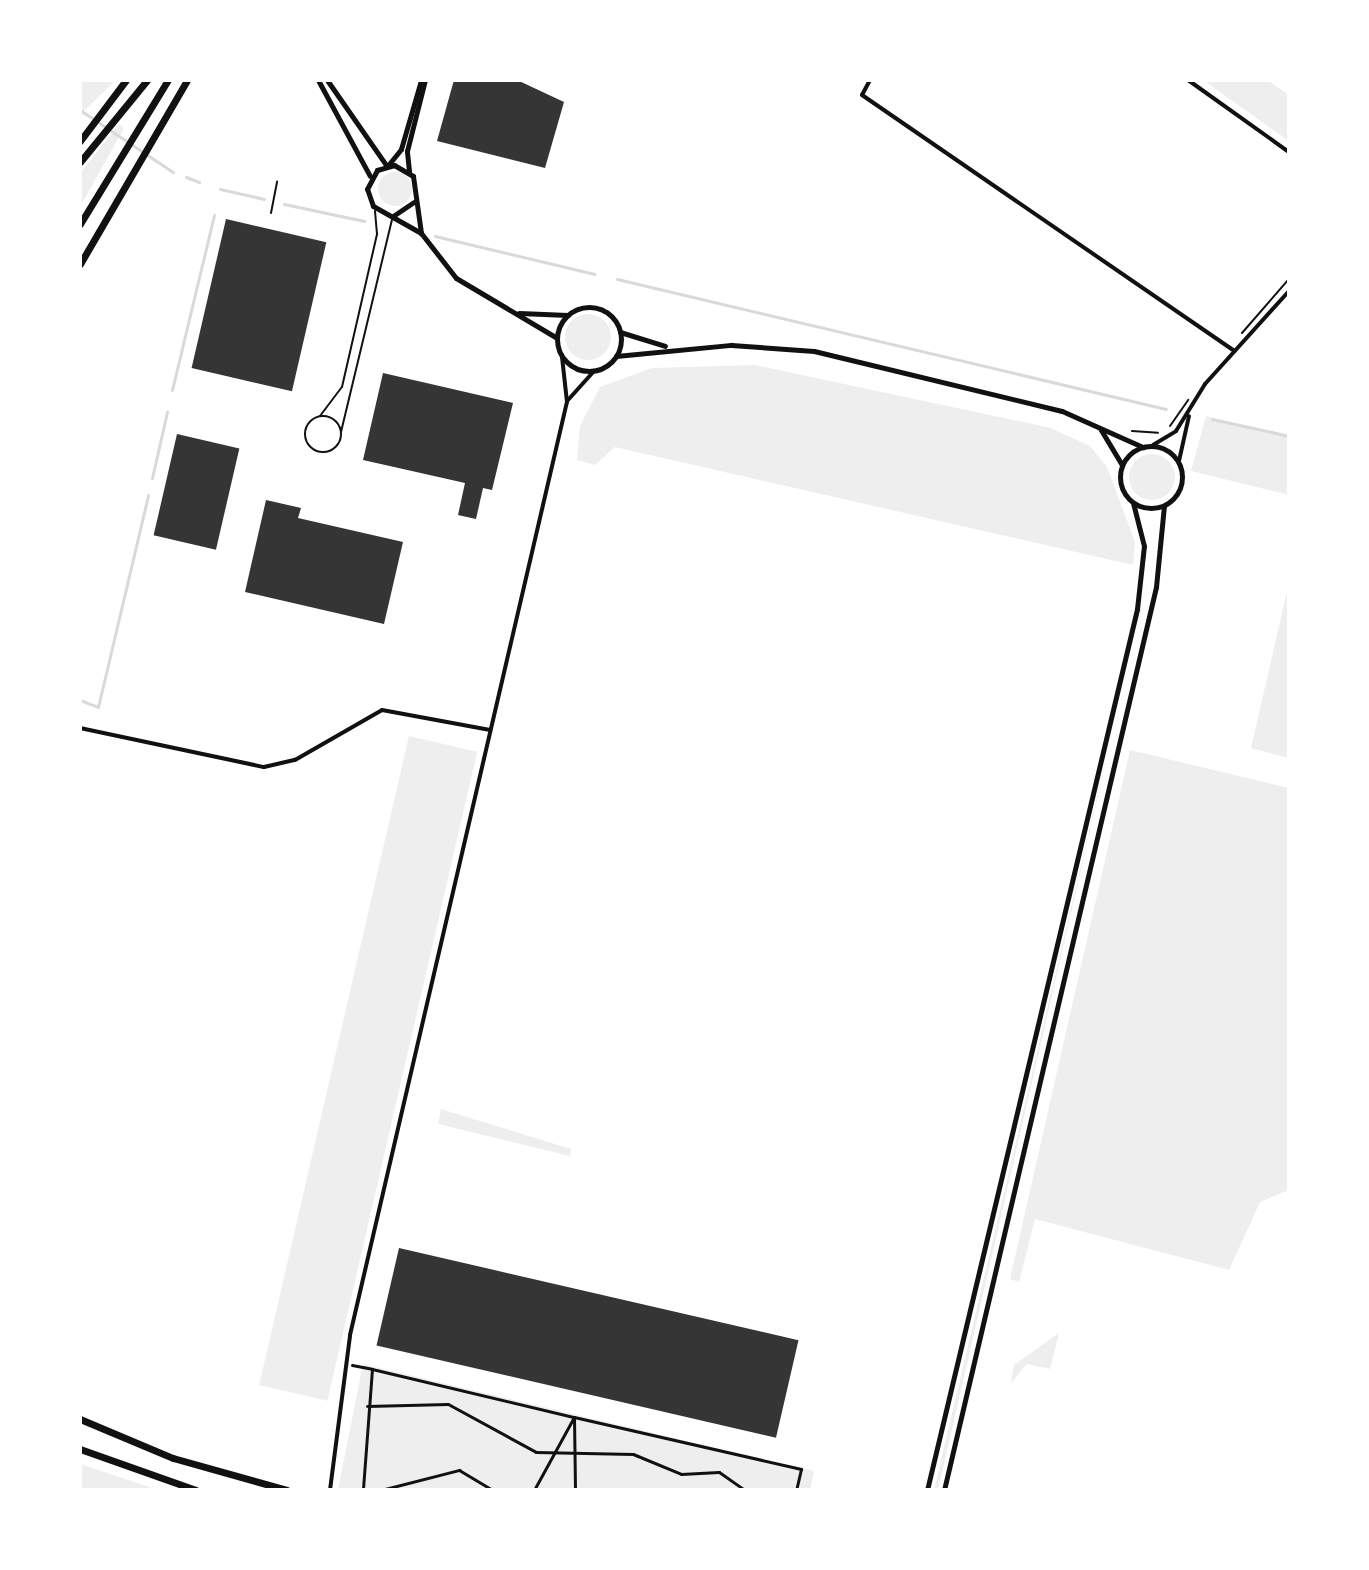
<!DOCTYPE html>
<html>
<head>
<meta charset="utf-8">
<style>
	body { margin:0 }
	#map { position:relative; width:1369px; height:1570px; overflow:hidden; background:#fff; font-family:"Exo 2",sans-serif }
	div>[style] { position:absolute }
	.green>* { inset:0; background:#eee; transform-origin:0 0 }
	.round { border-radius:50% }
	.stream>* { height:3px; margin:-1.5px; padding:0 1.5px; transform-origin:1.5px; border-radius:1.5px; background:#d9d9d9 }
	.building>* { inset:0; background:#353535; transform-origin:0 0 }
	.path>* { height:2px; margin:-1px; padding:0 1px; transform-origin:1px; border-radius:1px; background:#111 }
	.service>* { height:2px; margin:-1px; padding:0 1px; transform-origin:1px; border-radius:1px; background:#111 }
	.service>.ring { margin:-1px; padding:0; box-sizing:content-box; background:none; border:2px solid #111; border-radius:50% }
	.pedestrian>* { height:3px; margin:-1.5px; padding:0 1.5px; transform-origin:1.5px; border-radius:1.5px; background:#111 }
	.minor>* { height:4px; margin:-2px; padding:0 2px; transform-origin:2px; border-radius:2px; background:#111 }
	.tertiary>* { height:5px; margin:-2.5px; padding:0 2.5px; transform-origin:2.5px; border-radius:2.5px; background:#111 }
	.tertiary>.ring { margin:-2.5px; padding:0; box-sizing:content-box; background:none; border:5px solid #111; border-radius:50% }
	.trunk>* { height:7px; margin:-3.5px; padding:0 3.5px; transform-origin:3.5px; border-radius:3.5px; background:#111 }
	.motorway>* { height:7px; margin:-3.5px; padding:0 3.5px; transform-origin:3.5px; border-radius:3.5px; background:#111 }
	span { translate:-50% -50%; white-space:nowrap; text-align:center; line-height:1.15; -webkit-text-stroke:6px #fff; paint-order:stroke }
	.frame { position:absolute; inset:0; border:82px solid #fff; pointer-events:none }
</style>
</head>
<body>
<div id="map">
	<div class="green">
		<div style="clip-path:polygon(80px 80px,116px 80px,83px 112px,80px 127px)"></div>
		<div style="clip-path:polygon(1203px 80px,1267px 80px,1289px 95px,1289px 141px)"></div>
		<div style="clip-path:polygon(119px 124px,124px 128px,80px 207px,80px 173px)"></div>
		<div class="round" style="left:378px;top:172px;width:34px;height:34px"></div>
		<div class="round" style="left:565px;top:314px;width:46px;height:46px"></div>
		<div style="clip-path:polygon(755px 365px,1051px 428px,1090px 446px,1107px 467px,1135px 542px,1133px 565px,615px 447px,595px 465px,577px 460px,580px 426px,600px 387px,652px 368px)"></div>
		<div style="clip-path:polygon(1206px 416px,1289px 437px,1289px 495px,1191px 471px)"></div>
		<div class="round" style="left:1129px;top:454px;width:46px;height:46px"></div>
		<div style="clip-path:polygon(1147px 583px,938px 1490px,934px 1490px,1147px 585px)"></div>
		<div style="clip-path:polygon(1289px 583px,1289px 758px,1251px 748px)"></div>
		<div style="left:409px;top:736px;width:70px;height:666px;rotate:13deg"></div>
		<div style="clip-path:polygon(1130px 750px,1289px 788px,1289px 1190px,1260px 1202px,1229px 1270px,1035px 1219px,1019px 1282px,1010px 1279px)"></div>
		<div style="clip-path:polygon(441px 1109px,571px 1149px,570px 1156px,438px 1124px)"></div>
		<div style="clip-path:polygon(1059px 1333px,1050px 1369px,1027px 1364px,1011px 1383px,1014px 1365px)"></div>
		<div style="clip-path:polygon(363px 1364px,814px 1471px,810px 1490px,338px 1490px)"></div>
		<div style="clip-path:polygon(80px 1464px,159px 1490px,80px 1490px)"></div>
	</div>
	<div class="stream">
		<div style="left:80px;top:110px;width:112px;rotate:33.7deg"></div>
		<div style="left:186px;top:177px;width:14px;rotate:21deg"></div>
		<div style="left:220px;top:189px;width:45px;rotate:12.8deg"></div>
		<div style="left:284px;top:204px;width:82px;rotate:12deg"></div>
		<div style="left:435px;top:236px;width:164px;rotate:13.4deg"></div>
		<div style="left:617px;top:279px;width:564px;rotate:13.32deg"></div>
		<div style="left:172px;top:390px;width:180px;rotate:-76.5deg"></div>
		<div style="left:1212px;top:419px;width:79px;rotate:12.4deg"></div>
		<div style="left:152px;top:478px;width:68px;rotate:-77.2deg"></div>
		<div style="left:80px;top:700px;width:19px;rotate:21deg"></div>
		<div style="left:98px;top:707px;width:218px;rotate:-76.7deg"></div>
	</div>
	<div class="building">
		<div style="clip-path:polygon(454px 80px,517px 80px,564px 102px,545px 168px,437px 141px)"></div>
		<div style="left:226px;top:219px;width:103px;height:153px;rotate:13deg"></div>
		<div style="clip-path:polygon(383px 373px,513px 403px,492px 490px,483px 488px,476px 519px,458px 515px,465px 483px,363px 460px)"></div>
		<div style="left:177px;top:434px;width:64px;height:104px;rotate:13deg"></div>
		<div style="clip-path:polygon(266px 500px,301px 508px,298px 518px,403px 542px,384px 624px,245px 592px)"></div>
		<div style="left:399px;top:1248px;width:410px;height:100px;rotate:13deg"></div>
	</div>
	<div class="path">
		<div style="left:1242px;top:333px;width:72px;rotate:-49deg"></div>
		<div style="left:1170px;top:426px;width:32px;rotate:-55deg"></div>
		<div style="left:1132px;top:431px;width:26px;rotate:4deg"></div>
	</div>
	<div class="service">
		<div style="left:271px;top:213px;width:32px;rotate:-79deg"></div>
		<div class="ring" style="left:305px;top:416px;width:34px;height:34px"></div>
		<div style="left:320px;top:416px;width:36px;rotate:-53deg"></div>
		<div style="left:342px;top:387px;width:157px;rotate:-77.1deg"></div>
		<div style="left:377px;top:234px;width:23px;rotate:-95deg"></div>
		<div style="left:341px;top:432px;width:218px;rotate:-76.5deg"></div>
	</div>
	<div class="pedestrian">
		<div style="left:352px;top:1365px;width:20px;rotate:11deg"></div>
		<div style="left:372px;top:1369px;width:121px;rotate:94.3deg"></div>
		<div style="left:372px;top:1369px;width:208px;rotate:13.4deg"></div>
		<div style="left:574px;top:1417px;width:73px;rotate:89.2deg"></div>
		<div style="left:367px;top:1406px;width:81px;rotate:-1.4deg"></div>
		<div style="left:448px;top:1404px;width:100px;rotate:28.6deg"></div>
		<div style="left:536px;top:1452px;width:97px;rotate:1.2deg"></div>
		<div style="left:633px;top:1454px;width:52px;rotate:22.6deg"></div>
		<div style="left:681px;top:1474px;width:38px;rotate:-3deg"></div>
		<div style="left:719px;top:1472px;width:32px;rotate:35deg"></div>
		<div style="left:381px;top:1490px;width:81px;rotate:-14.4deg"></div>
		<div style="left:459px;top:1470px;width:39px;rotate:31deg"></div>
		<div style="left:534px;top:1490px;width:83px;rotate:-61.3deg"></div>
		<div style="left:574px;top:1417px;width:233px;rotate:12.9deg"></div>
		<div style="left:801px;top:1469px;width:22px;rotate:103deg"></div>
	</div>
	<div class="minor">
		<div style="left:870px;top:80px;width:17px;rotate:118deg"></div>
		<div style="left:862px;top:95px;width:452px;rotate:34.5deg"></div>
		<div style="left:1188px;top:80px;width:124px;rotate:35.5deg"></div>
		<div style="left:568px;top:400px;width:39px;rotate:-48deg"></div>
		<div style="left:1153px;top:445px;width:27px;rotate:-31deg"></div>
		<div style="left:1176px;top:431px;width:55px;rotate:-58.3deg"></div>
		<div style="left:1205px;top:384px;width:125px;rotate:-47.9deg"></div>
		<div style="left:1179px;top:461px;width:46px;rotate:-77.5deg"></div>
		<div style="left:80px;top:728px;width:188px;rotate:12deg"></div>
		<div style="left:264px;top:767px;width:32px;rotate:-13deg"></div>
		<div style="left:295px;top:760px;width:100px;rotate:-29.9deg"></div>
		<div style="left:382px;top:710px;width:110px;rotate:10.5deg"></div>
		<div style="left:330px;top:1490px;width:156px;rotate:-82.6deg"></div>
		<div style="left:350px;top:1335px;width:958px;rotate:-76.91deg"></div>
		<div style="left:567px;top:402px;width:45px;rotate:-96.3deg"></div>
	</div>
	<div class="tertiary">
		<div style="left:318px;top:80px;width:109px;rotate:61.6deg"></div>
		<div style="left:327px;top:80px;width:103px;rotate:55.2deg"></div>
		<div style="left:389px;top:164px;width:19px;rotate:-51deg"></div>
		<div style="left:401px;top:149px;width:72px;rotate:-73.8deg"></div>
		<div style="left:409px;top:171px;width:20px;rotate:-96deg"></div>
		<div style="left:407px;top:151px;width:73px;rotate:-75.8deg"></div>
		<div style="left:393px;top:216px;width:25px;rotate:-34deg"></div>
		<div style="left:421px;top:233px;width:55px;rotate:-150.6deg"></div>
		<div style="left:373px;top:206px;width:18px;rotate:-109deg"></div>
		<div style="left:367px;top:189px;width:21px;rotate:-62deg"></div>
		<div style="left:377px;top:170px;width:18px;rotate:-16deg"></div>
		<div style="left:394px;top:165px;width:22px;rotate:30deg"></div>
		<div style="left:413px;top:176px;width:58px;rotate:82deg"></div>
		<div style="left:421px;top:233px;width:57px;rotate:52.1deg"></div>
		<div style="left:456px;top:278px;width:117px;rotate:30.7deg"></div>
		<div class="ring" style="left:557px;top:307px;width:59px;height:59px"></div>
		<div style="left:519px;top:313px;width:49px;rotate:2.3deg"></div>
		<div style="left:620px;top:332px;width:47px;rotate:17.3deg"></div>
		<div style="left:616px;top:356px;width:116px;rotate:-5.5deg"></div>
		<div style="left:731px;top:345px;width:83px;rotate:4.1deg"></div>
		<div style="left:814px;top:351px;width:255px;rotate:13.6deg"></div>
		<div style="left:1062px;top:411px;width:89px;rotate:24deg"></div>
		<div style="left:1101px;top:430px;width:41px;rotate:59deg"></div>
		<div class="ring" style="left:1120px;top:446px;width:57px;height:57px"></div>
		<div style="left:927px;top:1490px;width:906px;rotate:-76.59deg"></div>
		<div style="left:1137px;top:609px;width:63px;rotate:-83.7deg"></div>
		<div style="left:1144px;top:546px;width:44px;rotate:-104.3deg"></div>
		<div style="left:944px;top:1490px;width:928px;rotate:-76.79deg"></div>
		<div style="left:1156px;top:587px;width:81px;rotate:-84.4deg"></div>
	</div>
	<div class="trunk">
		<div style="left:80px;top:141px;width:76px;rotate:-53deg"></div>
		<div style="left:80px;top:162px;width:106px;rotate:-50.7deg"></div>
		<div style="left:80px;top:224px;width:169px;rotate:-58.6deg"></div>
		<div style="left:80px;top:264px;width:213px;rotate:-59.8deg"></div>
	</div>
	<div class="motorway">
		<div style="left:80px;top:1419px;width:101px;rotate:22.8deg"></div>
		<div style="left:173px;top:1458px;width:118px;rotate:15.7deg"></div>
		<div style="left:80px;top:1449px;width:123px;rotate:19.5deg"></div>
	</div>
	<div class="frame"></div>
</div>
</body>
</html>
